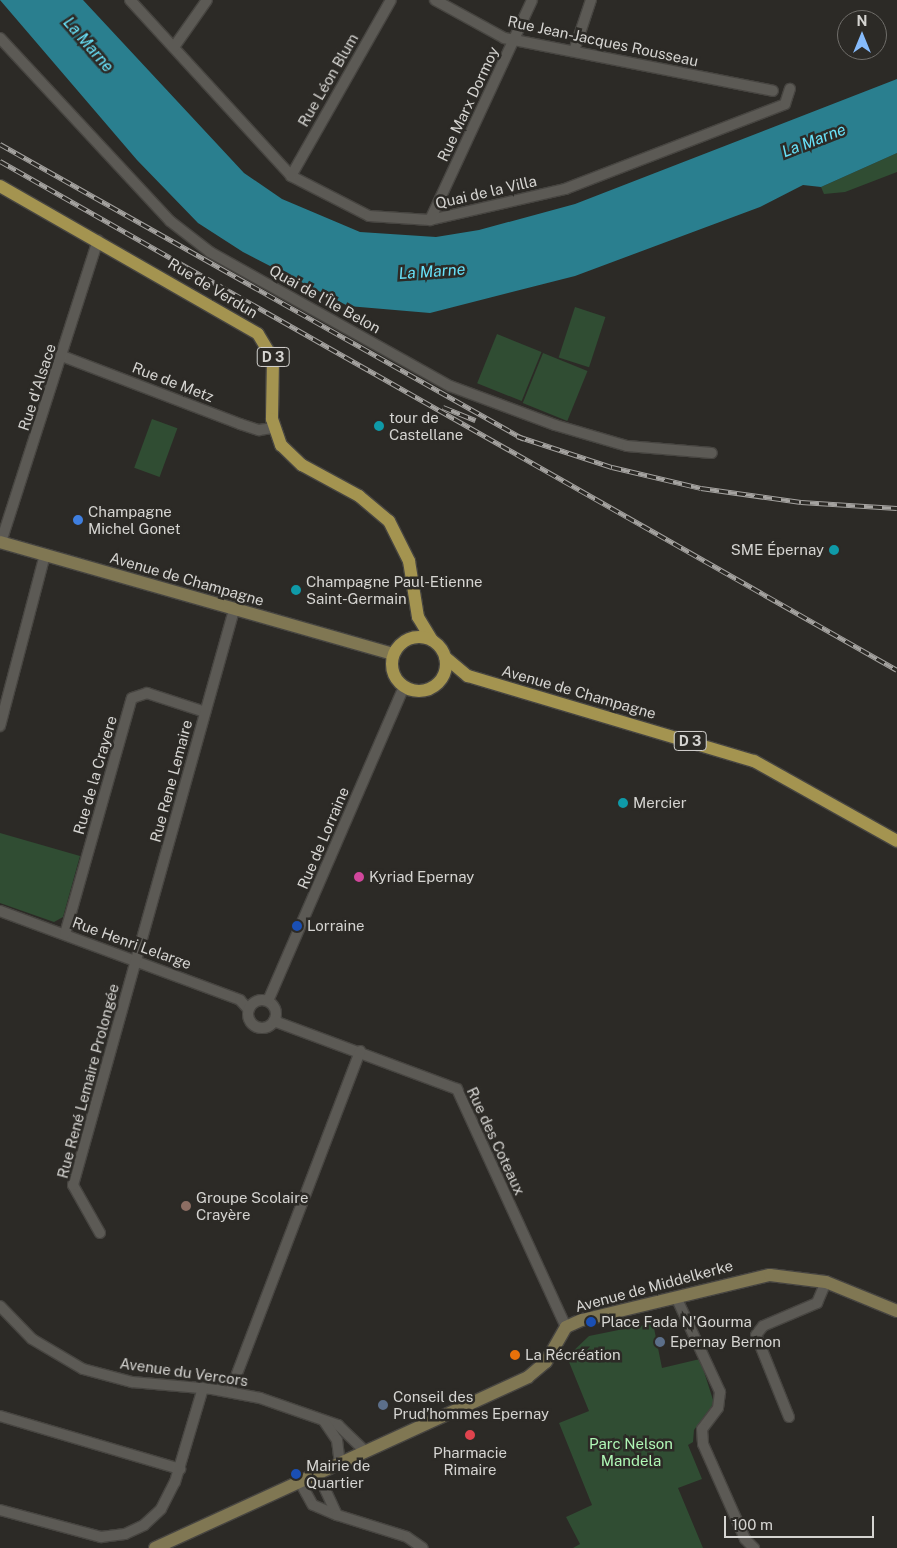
<!DOCTYPE html>
<html>
<head>
<meta charset="utf-8">
<style>
	body { margin:0 }
	#map { position:relative; width:897px; height:1548px; overflow:hidden; background:#2c2a26; font-family:"Public Sans",sans-serif }
	div>[style] { position:absolute }
	.green>* { inset:0; background:#304d33; transform-origin:0 0 }
	.water>* { inset:0; background:#2a7f8f }
	.roads { filter:drop-shadow(1px 0 #474541) drop-shadow(-1px 0 #474541) drop-shadow(0 1px #474541) drop-shadow(0 -1px #474541) }
	.street>* { height:10px; margin:-5px; padding:0 5px; transform-origin:5px; border-radius:5px; background:#5c5a55 }
	.street>.ring { margin:-5px; padding:0; box-sizing:content-box; background:none; border:10px solid #5c5a55; border-radius:50% }
	.secondary>* { height:12px; margin:-6px; padding:0 6px; transform-origin:6px; border-radius:6px; background:#807753 }
	.primary>* { height:12px; margin:-6px; padding:0 6px; transform-origin:6px; border-radius:6px; background:#a49450 }
	.primary>.ring { margin:-6px; padding:0; box-sizing:content-box; background:none; border:12px solid #a49450; border-radius:50% }
	.rail>* { height:5px; margin-top:-2.5px; transform-origin:0; background:repeating-linear-gradient(90deg,#2c2a26 0 9px,#a5a3a0 0 18px); box-sizing:border-box; border-block:1px solid #a5a3a0 }
	.dots>* { width:14px; height:14px; translate:-50% -50%; box-sizing:border-box; border:2px solid #2c2a26; border-radius:50% }
	span { translate:-50% -50%; white-space:nowrap; text-align:center; line-height:1.15; -webkit-text-stroke:5px #2c2a26; paint-order:stroke }
	.shield-label span { padding:1px 4px; background:#2c2a26; border:1px solid; border-radius:4px; -webkit-text-stroke-width:0 }
	.shield-label { font-size:14px; color:#d5d4d1; font-weight:700 }
	.street-label { font-size:15px; color:#d5d4d1 }
	.poi-label { font-size:15px; color:#d5d4d1 }
	.left { translate:0 -50%; text-align:left }
	.right { translate:-100% -50%; text-align:right }
	.park-label { font-size:15px; color:#b0f7b6 }
	.water-label { font-size:16px; color:#68e1f8; font-style:italic }
	.north { position:absolute; left:837px; top:10px; width:50px; height:50px; box-sizing:border-box; background:#2c2a26; border:1px solid #706e6a; border-radius:50%; rotate:0deg; font-size:14px; font-weight:700; line-height:20px; text-align:center; color:#d5d4d1 }
	.north::after { content:''; display:block; margin:auto; width:18px; height:22px; background:#86bbfb; clip-path:polygon(50% 0,100% 100%,50% 72%,0 100%) }
	.scale { position:absolute; left:724px; top:1516px; width:150px; height:22px; box-sizing:border-box; border:2px solid #d5d4d1; border-top:0; padding-left:6px; font-size:15px; line-height:18px; white-space:nowrap; color:#d5d4d1; -webkit-text-stroke:4px #2c2a26; paint-order:stroke }
</style>
</head>
<body>
<div id="map">
	<div class="green">
		<div style="clip-path:polygon(897px 153px,897px 172px,845px 192px,824px 194px,821px 187px)"></div>
		<div style="left:575px;top:307px;width:32px;height:53px;rotate:18deg"></div>
		<div style="left:497px;top:334px;width:48px;height:53px;rotate:22deg"></div>
		<div style="left:543px;top:353px;width:48px;height:54px;rotate:22deg"></div>
		<div style="left:152px;top:419px;width:27px;height:52px;rotate:20deg"></div>
		<div style="clip-path:polygon(0 833px,80px 856px,63px 917px,54px 922px,0 903px)"></div>
		<div style="clip-path:polygon(653px 1323px,662px 1368px,700px 1359px,714px 1403px,694px 1430px,693px 1442px,688px 1445px,702px 1479px,678px 1488px,703px 1548px,573px 1548px,580px 1544px,566px 1517px,592px 1505px,559px 1423px,589px 1411px,567px 1357px,589px 1336px)"></div>
	</div>
	<div class="water">
		<div style="clip-path:polygon(0 0,83px 0,244px 173px,282px 199px,360px 232px,436px 237px,479px 230px,575px 204px,897px 79px,897px 153px,821px 187px,803px 185px,760px 207px,575px 276px,430px 313px,348px 306px,243px 252px,198px 223px,137px 160px)"></div>
	</div>
	<div class="roads">
		<div class="street">
			<div style="left:130px;top:0;width:239px;rotate:47.5deg"></div>
			<div style="left:291px;top:176px;width:88px;rotate:27.1deg"></div>
			<div style="left:369px;top:216px;width:61px;rotate:3.8deg"></div>
			<div style="left:430px;top:220px;width:139px;rotate:-12.9deg"></div>
			<div style="left:565px;top:189px;width:236px;rotate:-21.1deg"></div>
			<div style="left:785px;top:104px;width:16px;rotate:-72deg"></div>
			<div style="left:435px;top:0;width:79px;rotate:28.8deg"></div>
			<div style="left:504px;top:38px;width:274px;rotate:11.1deg"></div>
			<div style="left:0;top:38px;width:250px;rotate:47.1deg"></div>
			<div style="left:170px;top:221px;width:51px;rotate:37.8deg"></div>
			<div style="left:210px;top:252px;width:275px;rotate:29.2deg"></div>
			<div style="left:450px;top:386px;width:112px;rotate:20.4deg"></div>
			<div style="left:555px;top:425px;width:75px;rotate:16.3deg"></div>
			<div style="left:627px;top:446px;width:85px;rotate:4.7deg"></div>
			<div style="left:174px;top:47px;width:57px;rotate:-54.9deg"></div>
			<div style="left:574px;top:51px;width:54px;rotate:-71.6deg"></div>
			<div style="left:291px;top:176px;width:202px;rotate:-60.4deg"></div>
			<div style="left:430px;top:220px;width:242px;rotate:-65.1deg"></div>
			<div style="left:62px;top:356px;width:191px;rotate:20.9deg"></div>
			<div style="left:240px;top:424px;width:20px;rotate:18deg"></div>
			<div style="left:259px;top:430px;width:15px;rotate:-8deg"></div>
			<div style="left:1px;top:542px;width:317px;rotate:-72.2deg"></div>
			<div style="left:0;top:726px;width:177px;rotate:-75.3deg"></div>
			<div style="left:0;top:911px;width:256px;rotate:20.3deg"></div>
			<div style="left:240px;top:1000px;width:13px;rotate:48deg"></div>
			<div style="left:65px;top:934px;width:245px;rotate:-74.2deg"></div>
			<div style="left:132px;top:698px;width:16px;rotate:-18deg"></div>
			<div style="left:147px;top:693px;width:61px;rotate:18.1deg"></div>
			<div class="ring" style="left:248px;top:1000px;width:18px;height:18px"></div>
			<div style="left:268px;top:1001px;width:343px;rotate:-66.6deg"></div>
			<div style="left:274px;top:1021px;width:195px;rotate:20.4deg"></div>
			<div style="left:457px;top:1089px;width:262px;rotate:65.4deg"></div>
			<div style="left:100px;top:1233px;width:55px;rotate:-119.4deg"></div>
			<div style="left:73px;top:1185px;width:597px;rotate:-74.36deg"></div>
			<div style="left:676px;top:1297px;width:105px;rotate:65.1deg"></div>
			<div style="left:720px;top:1392px;width:16px;rotate:97deg"></div>
			<div style="left:718px;top:1408px;width:26px;rotate:127deg"></div>
			<div style="left:702px;top:1429px;width:15px;rotate:86deg"></div>
			<div style="left:703px;top:1444px;width:104px;rotate:66.1deg"></div>
			<div style="left:745px;top:1539px;width:13px;rotate:45deg"></div>
			<div style="left:0;top:1306px;width:46px;rotate:45.9deg"></div>
			<div style="left:32px;top:1339px;width:59px;rotate:30.5deg"></div>
			<div style="left:83px;top:1369px;width:51px;rotate:14.9deg"></div>
			<div style="left:132px;top:1382px;width:80px;rotate:5deg"></div>
			<div style="left:212px;top:1389px;width:49px;rotate:10.6deg"></div>
			<div style="left:260px;top:1398px;width:83px;rotate:19.1deg"></div>
			<div style="left:338px;top:1425px;width:39px;rotate:44deg"></div>
			<div style="left:230px;top:1392px;width:365px;rotate:-69.1deg"></div>
			<div style="left:0;top:1416px;width:188px;rotate:16.4deg"></div>
			<div style="left:789px;top:1417px;width:88px;rotate:-111.9deg"></div>
			<div style="left:756px;top:1335px;width:11px;rotate:-52deg"></div>
			<div style="left:763px;top:1326px;width:59px;rotate:-23.1deg"></div>
			<div style="left:817px;top:1303px;width:23px;rotate:-67deg"></div>
			<div style="left:324px;top:1421px;width:23px;rotate:56deg"></div>
			<div style="left:337px;top:1440px;width:23px;rotate:83deg"></div>
			<div style="left:300px;top:1482px;width:26px;rotate:61deg"></div>
			<div style="left:313px;top:1505px;width:26px;rotate:23deg"></div>
			<div style="left:337px;top:1515px;width:45px;rotate:-114.9deg"></div>
			<div style="left:0;top:1510px;width:105px;rotate:15deg"></div>
			<div style="left:101px;top:1537px;width:24px;rotate:-7deg"></div>
			<div style="left:125px;top:1534px;width:21px;rotate:-25deg"></div>
			<div style="left:144px;top:1525px;width:23px;rotate:-43deg"></div>
			<div style="left:161px;top:1509px;width:30px;rotate:-63deg"></div>
			<div style="left:175px;top:1482px;width:98px;rotate:-73.4deg"></div>
			<div style="left:337px;top:1515px;width:73px;rotate:17.4deg"></div>
			<div style="left:407px;top:1537px;width:19px;rotate:35deg"></div>
		</div>
		<div class="secondary">
			<div style="left:0;top:542px;width:409px;rotate:15.9deg"></div>
			<div style="left:155px;top:1548px;width:410px;rotate:-24.6deg"></div>
			<div style="left:528px;top:1377px;width:23px;rotate:-40deg"></div>
			<div style="left:546px;top:1362px;width:40px;rotate:-60.3deg"></div>
			<div style="left:566px;top:1327px;width:17px;rotate:-24deg"></div>
			<div style="left:582px;top:1320px;width:193px;rotate:-13.5deg"></div>
			<div style="left:770px;top:1275px;width:56px;rotate:7.1deg"></div>
			<div style="left:826px;top:1282px;width:77px;rotate:22.2deg"></div>
		</div>
		<div class="primary">
			<div style="left:0;top:186px;width:297px;rotate:29.8deg"></div>
			<div style="left:258px;top:334px;width:29px;rotate:59deg"></div>
			<div style="left:273px;top:359px;width:60px;rotate:91deg"></div>
			<div style="left:272px;top:419px;width:28px;rotate:71deg"></div>
			<div style="left:281px;top:445px;width:29px;rotate:44deg"></div>
			<div style="left:302px;top:465px;width:65px;rotate:28.5deg"></div>
			<div style="left:359px;top:496px;width:39px;rotate:40deg"></div>
			<div style="left:389px;top:521px;width:45px;rotate:63.4deg"></div>
			<div style="left:409px;top:561px;width:57px;rotate:80.9deg"></div>
			<div style="left:418px;top:617px;width:27px;rotate:59deg"></div>
			<div class="ring" style="left:392px;top:637px;width:42px;height:42px"></div>
			<div style="left:445px;top:657px;width:30px;rotate:40deg"></div>
			<div style="left:468px;top:676px;width:298px;rotate:16.6deg"></div>
			<div style="left:754px;top:761px;width:164px;rotate:29.2deg"></div>
		</div>
	</div>
	<div class="rail">
		<div style="left:0;top:144px;width:601px;rotate:29.38deg"></div>
		<div style="left:0;top:161px;width:1031px;rotate:29.57deg"></div>
		<div style="left:443px;top:407px;width:35px;rotate:22deg"></div>
		<div style="left:517px;top:436px;width:100px;rotate:18.1deg"></div>
		<div style="left:612px;top:467px;width:91px;rotate:13.3deg"></div>
		<div style="left:701px;top:488px;width:101px;rotate:8deg"></div>
		<div style="left:801px;top:502px;width:96px;rotate:3.6deg"></div>
	</div>
	<div class="dots">
		<div style="left:379px;top:426px;background:#0f9aa8"></div>
		<div style="left:78px;top:520px;background:#3f7fe0"></div>
		<div style="left:834px;top:550px;background:#0f9aa8"></div>
		<div style="left:296px;top:590px;background:#0f9aa8"></div>
		<div style="left:623px;top:803px;background:#0f9aa8"></div>
		<div style="left:359px;top:877px;background:#d1479c"></div>
		<div style="left:297px;top:926px;background:#1a4fb4"></div>
		<div style="left:186px;top:1206px;background:#8d6e63"></div>
		<div style="left:591px;top:1322px;background:#1a4fb4"></div>
		<div style="left:660px;top:1342px;background:#5c6f8a"></div>
		<div style="left:515px;top:1355px;background:#e8710a"></div>
		<div style="left:383px;top:1405px;background:#5c6f8a"></div>
		<div style="left:470px;top:1435px;background:#e0444e"></div>
		<div style="left:296px;top:1474px;background:#1a4fb4"></div>
	</div>
	<div class="shield-label">
		<span style="left:273px;top:357px">D 3</span>
		<span style="left:690px;top:741px">D 3</span>
	</div>
	<div class="street-label">
		<span style="left:603px;top:41px;rotate:12deg">Rue Jean-Jacques Rousseau</span>
		<span style="left:328px;top:80px;rotate:-60deg">Rue Léon Blum</span>
		<span style="left:468px;top:104px;rotate:-65deg">Rue Marx Dormoy</span>
		<span style="left:486px;top:192px;rotate:-13deg">Quai de la Villa</span>
		<span style="left:213px;top:288px;rotate:31deg">Rue de Verdun</span>
		<span style="left:325px;top:299px;rotate:29deg">Quai de l'Île Belon</span>
		<span style="left:173px;top:382px;rotate:21deg">Rue de Metz</span>
		<span style="left:37px;top:387px;rotate:-72deg">Rue d'Alsace</span>
		<span style="left:187px;top:579px;rotate:16deg">Avenue de Champagne</span>
		<span style="left:579px;top:692px;rotate:16deg">Avenue de Champagne</span>
		<span style="left:95px;top:775px;rotate:-74deg">Rue de la Crayere</span>
		<span style="left:171px;top:781px;rotate:-75deg">Rue Rene Lemaire</span>
		<span style="left:323px;top:838px;rotate:-67deg">Rue de Lorraine</span>
		<span style="left:132px;top:943px;rotate:20deg">Rue Henri Lelarge</span>
		<span style="left:88px;top:1081px;rotate:-75deg">Rue René Lemaire Prolongée</span>
		<span style="left:496px;top:1141px;rotate:65deg">Rue des Coteaux</span>
		<span style="left:654px;top:1286px;rotate:-15deg">Avenue de Middelkerke</span>
		<span style="left:184px;top:1372px;rotate:8deg">Avenue du Vercors</span>
	</div>
	<div class="poi-label">
		<span class="left" style="left:389px;top:426px">tour de<br>Castellane</span>
		<span class="left" style="left:88px;top:520px">Champagne<br>Michel Gonet</span>
		<span class="right" style="left:824px;top:550px">SME Épernay</span>
		<span class="left" style="left:306px;top:590px">Champagne Paul-Etienne<br>Saint-Germain</span>
		<span class="left" style="left:633px;top:803px">Mercier</span>
		<span class="left" style="left:369px;top:877px">Kyriad Epernay</span>
		<span class="left" style="left:307px;top:926px">Lorraine</span>
		<span class="left" style="left:196px;top:1206px">Groupe Scolaire<br>Crayère</span>
		<span class="left" style="left:601px;top:1322px">Place Fada N'Gourma</span>
		<span class="left" style="left:670px;top:1342px">Epernay Bernon</span>
		<span class="left" style="left:525px;top:1355px">La Récréation</span>
		<span class="left" style="left:393px;top:1405px">Conseil des<br>Prud’hommes Epernay</span>
		<span style="left:470px;top:1461px">Pharmacie<br>Rimaire</span>
		<span class="left" style="left:306px;top:1474px">Mairie de<br>Quartier</span>
	</div>
	<div class="park-label">
		<span style="left:631px;top:1452px">Parc Nelson<br>Mandela</span>
	</div>
	<div class="water-label">
		<span style="left:88px;top:45px;rotate:49deg">La Marne</span>
		<span style="left:814px;top:141px;rotate:-21deg">La Marne</span>
		<span style="left:432px;top:272px;rotate:-4deg">La Marne</span>
	</div>
	<div class="north">N</div>
	<div class="scale">100 m</div>
</div>
</body>
</html>
